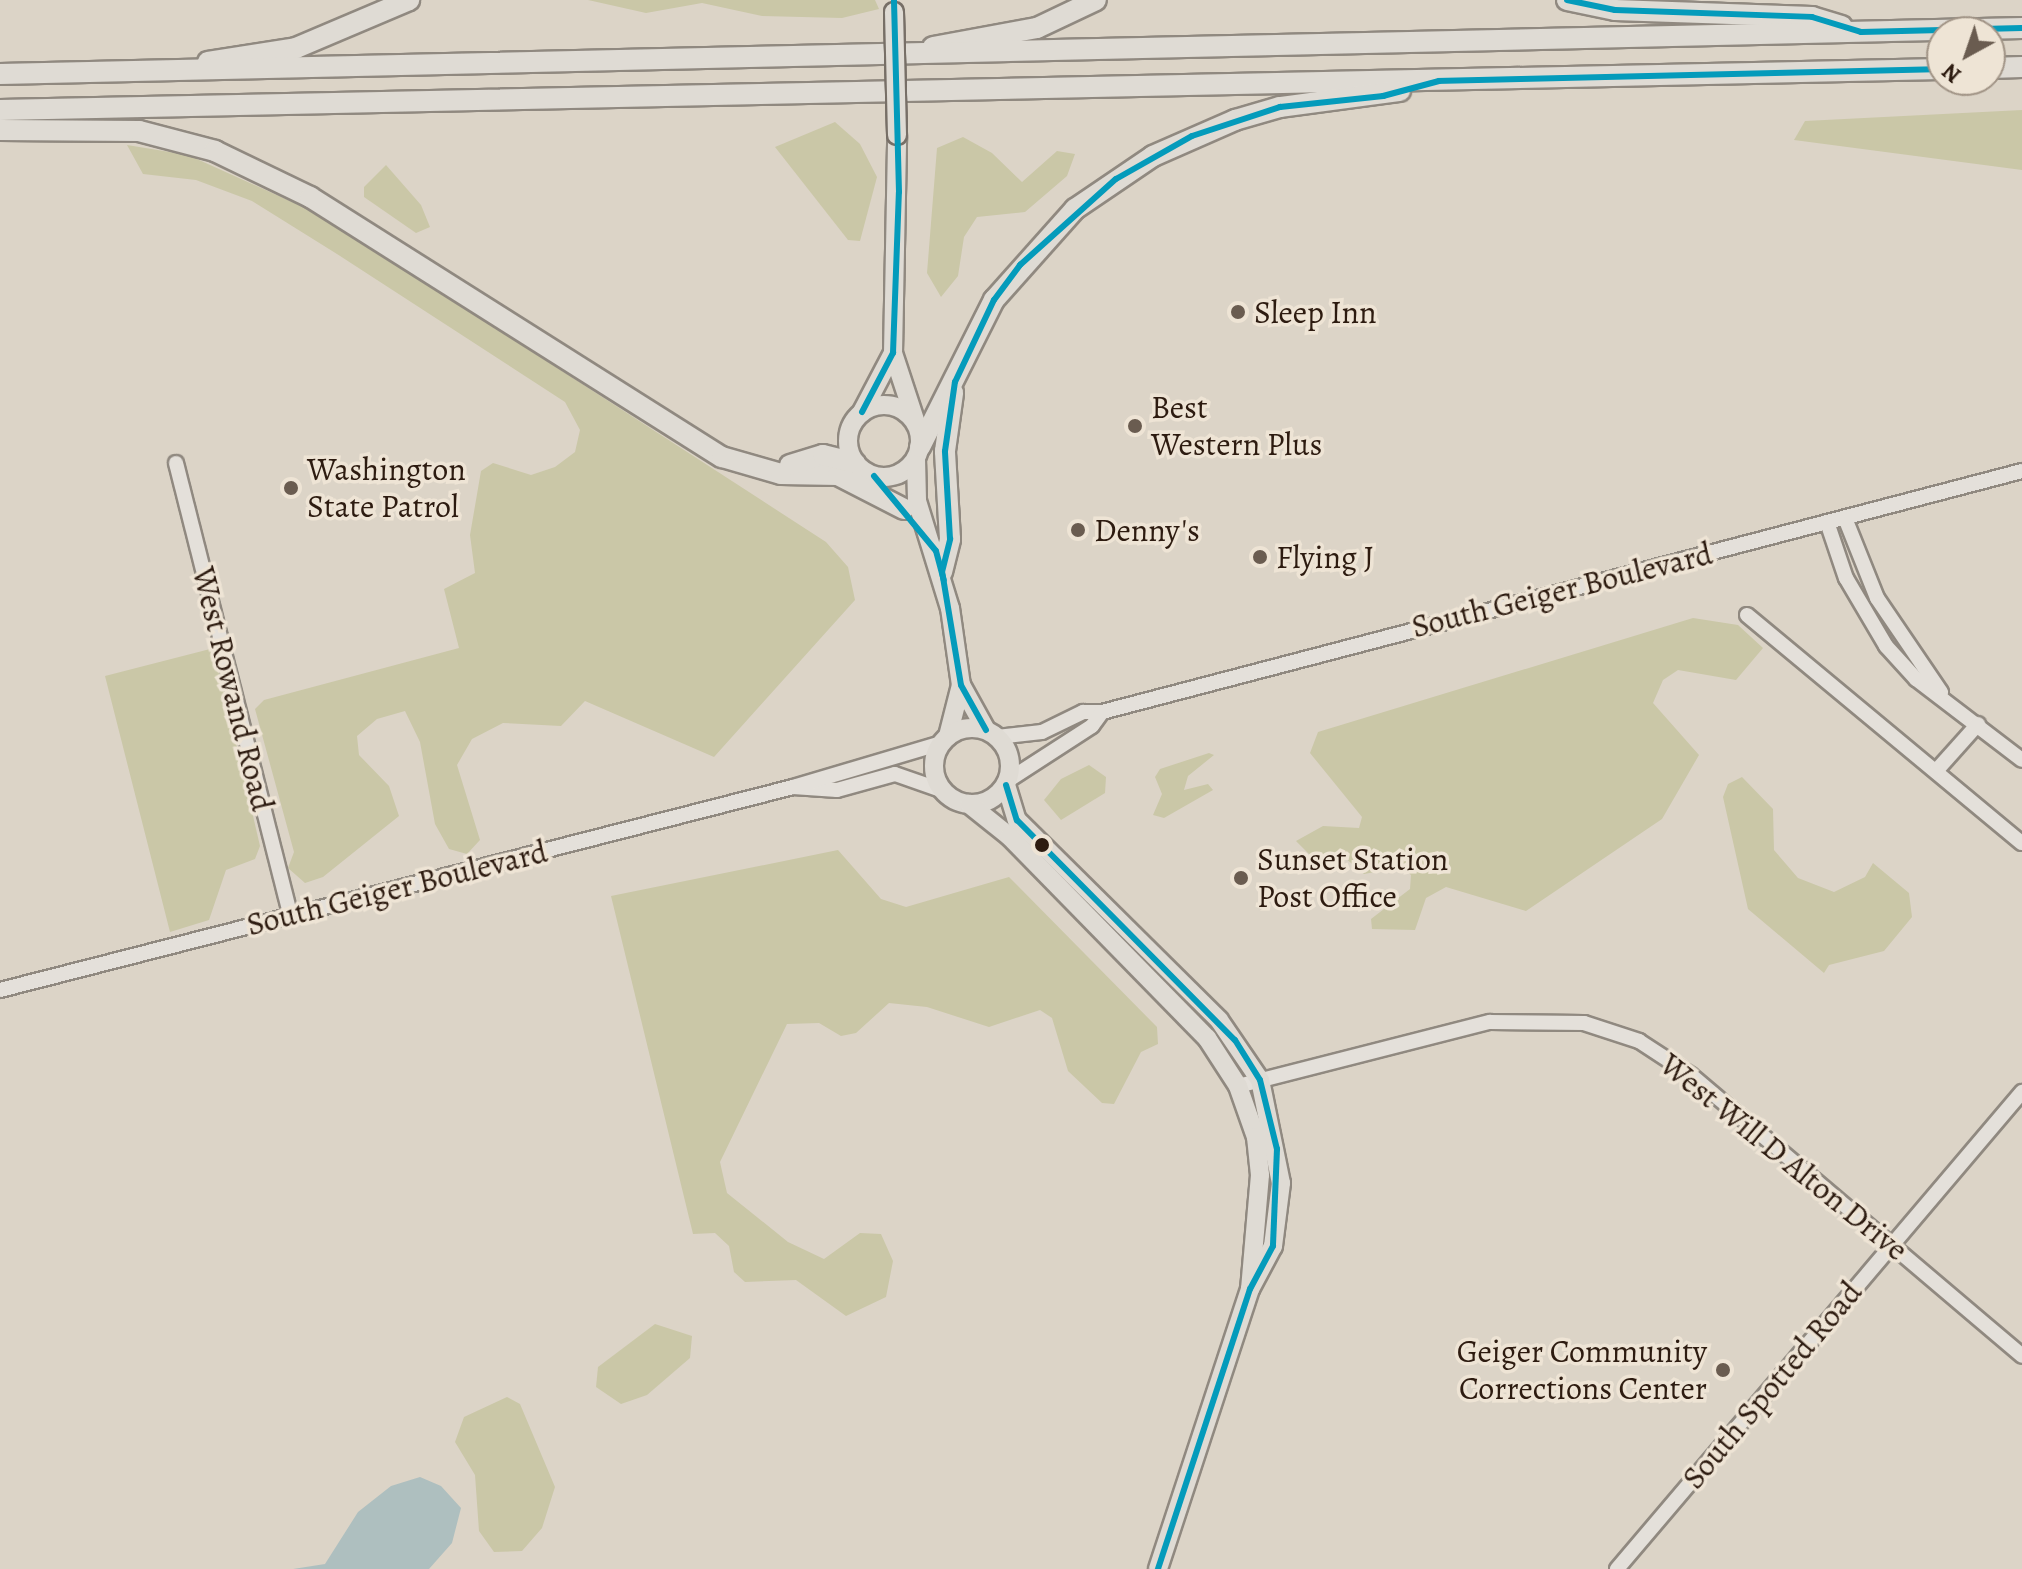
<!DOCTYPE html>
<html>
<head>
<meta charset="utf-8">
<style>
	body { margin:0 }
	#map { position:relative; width:2022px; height:1569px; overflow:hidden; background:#dcd4c7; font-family:Alegreya,serif }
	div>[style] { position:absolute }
	.green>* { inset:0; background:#cac7a7 }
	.water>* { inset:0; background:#aebfbf }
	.roads { filter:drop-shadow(2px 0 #908980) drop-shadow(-2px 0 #908980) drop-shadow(0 2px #908980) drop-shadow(0 -2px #908980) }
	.minor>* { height:14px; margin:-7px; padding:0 7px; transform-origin:7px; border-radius:7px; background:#e4e0da }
	.major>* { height:18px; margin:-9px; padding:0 9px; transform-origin:9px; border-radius:9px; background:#dfdbd4 }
	.major>.ring { margin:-9px; padding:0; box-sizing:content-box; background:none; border:18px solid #dfdbd4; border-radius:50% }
	.highway>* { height:20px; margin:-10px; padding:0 10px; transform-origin:10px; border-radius:10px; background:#dfdbd4 }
	.bridges { filter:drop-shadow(2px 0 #776f67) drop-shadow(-2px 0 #776f67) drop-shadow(0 2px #776f67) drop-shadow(0 -2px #776f67) }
	.major-bridge>* { height:18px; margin:-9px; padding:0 9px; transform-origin:9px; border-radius:9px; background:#dfdbd4 }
	.bus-1>* { height:6px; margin:-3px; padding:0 3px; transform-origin:3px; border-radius:3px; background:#049bbb }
	.dots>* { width:22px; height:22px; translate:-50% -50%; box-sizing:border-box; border:4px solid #eee4d5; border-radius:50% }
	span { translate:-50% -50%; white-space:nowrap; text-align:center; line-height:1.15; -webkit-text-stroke:7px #eee4d5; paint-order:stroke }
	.poi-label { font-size:32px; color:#2d1b10 }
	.left { translate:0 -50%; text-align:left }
	.right { translate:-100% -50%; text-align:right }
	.street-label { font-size:32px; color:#2d1b10 }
	.north { position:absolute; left:1926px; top:16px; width:80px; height:80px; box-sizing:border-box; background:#eee4d5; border:2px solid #a19486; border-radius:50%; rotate:220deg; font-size:22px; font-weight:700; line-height:32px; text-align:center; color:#2d1b10 }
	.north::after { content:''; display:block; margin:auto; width:28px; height:36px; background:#6a5c50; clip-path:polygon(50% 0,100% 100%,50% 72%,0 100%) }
</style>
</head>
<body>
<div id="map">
	<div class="green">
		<div style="clip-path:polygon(588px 0,875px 0,879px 9px,842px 18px,762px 16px,702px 3px,646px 13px)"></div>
		<div style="clip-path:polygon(2022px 110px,2022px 170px,1794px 140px,1805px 121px)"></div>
		<div style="clip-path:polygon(835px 122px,860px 144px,877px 177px,860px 241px,848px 240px,775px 147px)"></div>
		<div style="clip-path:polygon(963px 137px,992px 153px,1022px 182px,1057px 151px,1075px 154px,1067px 176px,1025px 212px,977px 217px,964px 237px,958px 276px,941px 297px,927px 273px,937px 148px)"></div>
		<div style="clip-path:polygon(127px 145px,188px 155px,321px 215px,826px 542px,848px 567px,855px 600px,714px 757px,585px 701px,561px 726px,503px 723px,472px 739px,457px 765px,480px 840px,467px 854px,449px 849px,435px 824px,420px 742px,405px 711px,377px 719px,357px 736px,359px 755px,389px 786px,399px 816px,323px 877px,305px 883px,288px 868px,294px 852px,255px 709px,264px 700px,459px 648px,444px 589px,475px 573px,470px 535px,481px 471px,493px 463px,531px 475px,555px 467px,575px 452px,580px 430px,565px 402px,337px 254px,252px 201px,196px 180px,143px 174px)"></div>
		<div style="clip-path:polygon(386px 165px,421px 205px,430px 227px,416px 233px,364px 197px,364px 187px)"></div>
		<div style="clip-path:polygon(1693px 618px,1738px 625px,1763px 648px,1736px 680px,1678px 670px,1663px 680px,1653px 703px,1699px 755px,1662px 819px,1526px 911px,1446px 887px,1426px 898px,1415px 930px,1372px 929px,1371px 919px,1410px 889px,1411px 875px,1402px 867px,1364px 874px,1344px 857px,1310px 855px,1296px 841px,1323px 826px,1359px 828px,1362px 817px,1310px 753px,1318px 732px)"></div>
		<div style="clip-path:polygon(214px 648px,260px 846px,255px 859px,226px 870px,209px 920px,170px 932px,105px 676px)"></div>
		<div style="clip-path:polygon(1209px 753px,1214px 755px,1188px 776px,1184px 790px,1208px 784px,1213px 790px,1164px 818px,1153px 815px,1162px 794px,1155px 777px,1160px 769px)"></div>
		<div style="clip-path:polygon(1089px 765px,1106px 777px,1105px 793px,1061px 820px,1044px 800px,1061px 779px)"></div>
		<div style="clip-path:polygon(1742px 777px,1773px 809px,1774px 850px,1798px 878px,1834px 892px,1865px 877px,1873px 863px,1909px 893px,1912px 917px,1884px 951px,1829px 965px,1824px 973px,1748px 909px,1723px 797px,1728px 784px)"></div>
		<div style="clip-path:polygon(838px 850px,881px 899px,906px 907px,1009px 877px,1157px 1027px,1158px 1044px,1141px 1052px,1114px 1104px,1102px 1103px,1068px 1071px,1052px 1018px,1040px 1010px,989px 1027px,927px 1007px,889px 1003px,856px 1033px,841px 1036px,819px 1023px,787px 1024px,720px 1162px,727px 1193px,788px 1242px,824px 1259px,860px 1233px,881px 1234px,893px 1261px,886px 1297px,846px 1316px,796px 1280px,745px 1282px,734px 1272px,729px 1246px,715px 1233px,693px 1234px,611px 896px)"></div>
		<div style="clip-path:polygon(655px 1324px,692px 1336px,690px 1358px,647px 1395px,621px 1404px,596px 1387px,598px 1367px)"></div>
		<div style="clip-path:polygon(507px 1397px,520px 1404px,555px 1487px,542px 1528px,522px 1551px,494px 1552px,479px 1531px,475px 1475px,455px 1442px,464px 1417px)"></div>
	</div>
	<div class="water">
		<div style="clip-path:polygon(420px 1477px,441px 1486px,461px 1508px,452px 1543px,429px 1569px,293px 1569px,325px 1564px,358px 1512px,391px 1486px)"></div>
	</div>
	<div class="roads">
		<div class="minor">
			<div style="left:176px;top:463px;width:466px;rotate:75.8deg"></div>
			<div style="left:1845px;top:518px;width:86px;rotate:68.2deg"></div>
			<div style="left:1877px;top:598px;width:114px;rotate:55.8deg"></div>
			<div style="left:1827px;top:522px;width:59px;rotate:71.3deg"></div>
			<div style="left:1846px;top:578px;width:79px;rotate:59.5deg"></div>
			<div style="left:1886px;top:646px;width:45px;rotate:47.7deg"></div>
			<div style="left:1916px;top:679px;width:133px;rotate:37.4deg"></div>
			<div style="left:1747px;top:615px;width:357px;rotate:39.7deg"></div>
			<div style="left:997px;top:737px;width:45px;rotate:-6.3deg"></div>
			<div style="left:1042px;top:732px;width:46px;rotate:-26deg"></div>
			<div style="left:1083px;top:712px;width:19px"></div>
			<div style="left:1102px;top:712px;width:951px;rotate:-14.68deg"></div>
			<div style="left:1936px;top:771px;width:63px;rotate:-48.2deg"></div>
			<div style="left:1007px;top:781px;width:101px;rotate:-32.9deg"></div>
			<div style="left:1092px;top:726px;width:17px;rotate:-54deg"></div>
			<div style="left:793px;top:787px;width:44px;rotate:3.9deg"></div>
			<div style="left:837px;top:790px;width:60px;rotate:-15.4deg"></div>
			<div style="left:895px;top:774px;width:52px;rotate:19.1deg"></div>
			<div style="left:0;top:990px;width:819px;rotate:-14.36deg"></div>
			<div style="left:793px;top:787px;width:155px;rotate:-16.5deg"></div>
			<div style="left:1238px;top:1086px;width:260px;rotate:-14.3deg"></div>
			<div style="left:1490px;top:1022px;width:94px;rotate:0.6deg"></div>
			<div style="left:1584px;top:1023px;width:58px;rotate:18.1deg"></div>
			<div style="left:1639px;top:1041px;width:62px;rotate:33.2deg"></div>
			<div style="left:1691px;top:1075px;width:434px;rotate:40.3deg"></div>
			<div style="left:1617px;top:1569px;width:626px;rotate:-49.67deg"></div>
		</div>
		<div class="major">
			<div style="left:893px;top:353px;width:74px;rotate:71.8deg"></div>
			<div class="ring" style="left:848px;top:405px;width:54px;height:54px"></div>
			<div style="left:862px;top:412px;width:67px;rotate:-62.3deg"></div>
			<div style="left:893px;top:353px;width:218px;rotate:-88.9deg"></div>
			<div style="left:916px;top:459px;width:42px;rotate:88.6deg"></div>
			<div style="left:917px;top:501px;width:112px;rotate:72.9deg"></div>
			<div style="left:950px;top:608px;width:78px;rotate:81.9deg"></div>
			<div style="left:961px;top:685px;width:53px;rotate:104.3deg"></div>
			<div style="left:961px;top:685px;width:51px;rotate:60.9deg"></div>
			<div class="ring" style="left:934px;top:728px;width:58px;height:58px"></div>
			<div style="left:1006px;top:785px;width:37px;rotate:73deg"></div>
			<div style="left:1017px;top:820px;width:284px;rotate:44.7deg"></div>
			<div style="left:1219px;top:1020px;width:73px;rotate:55.7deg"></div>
			<div style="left:1260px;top:1080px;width:105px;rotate:78.5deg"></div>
			<div style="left:1281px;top:1183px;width:64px;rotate:97.2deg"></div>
			<div style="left:1273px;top:1246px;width:49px;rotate:118.1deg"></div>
			<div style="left:969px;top:804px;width:51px;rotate:38.7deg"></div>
			<div style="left:1009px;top:836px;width:283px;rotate:45.6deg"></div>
			<div style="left:1207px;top:1038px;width:57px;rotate:57.1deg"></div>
			<div style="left:1238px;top:1086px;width:54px;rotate:70.6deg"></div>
			<div style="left:1256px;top:1137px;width:38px;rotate:84deg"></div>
			<div style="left:1260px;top:1175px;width:114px;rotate:95deg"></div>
			<div style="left:1250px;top:1289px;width:295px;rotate:108.2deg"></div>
		</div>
		<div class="highway">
			<div style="left:1567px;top:0;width:49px;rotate:11.8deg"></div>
			<div style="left:1615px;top:10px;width:197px;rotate:2deg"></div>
			<div style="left:1812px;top:17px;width:31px;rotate:17deg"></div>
			<div style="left:933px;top:47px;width:106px;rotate:-10.4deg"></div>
			<div style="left:1037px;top:28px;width:65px;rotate:-25.4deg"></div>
			<div style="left:208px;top:62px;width:89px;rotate:-9deg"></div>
			<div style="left:296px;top:48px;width:123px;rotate:-23deg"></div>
			<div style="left:1990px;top:68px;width:32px;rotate:-2deg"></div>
			<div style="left:0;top:74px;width:2023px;rotate:-1.3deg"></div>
			<div style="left:0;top:110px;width:1942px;rotate:-1.21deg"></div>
			<div style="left:0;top:130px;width:139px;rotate:0.4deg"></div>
			<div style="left:139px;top:131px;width:79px;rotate:14.7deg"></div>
			<div style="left:215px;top:151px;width:106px;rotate:25.8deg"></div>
			<div style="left:310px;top:197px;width:487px;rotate:32.3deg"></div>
			<div style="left:722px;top:457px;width:61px;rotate:16.1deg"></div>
			<div style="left:781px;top:474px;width:57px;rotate:1deg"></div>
			<div style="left:838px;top:475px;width:74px;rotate:27.3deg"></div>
			<div style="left:920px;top:447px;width:165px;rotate:-63.3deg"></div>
			<div style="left:994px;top:300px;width:122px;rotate:-48.3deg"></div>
			<div style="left:1075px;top:209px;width:94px;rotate:-34.2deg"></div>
			<div style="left:1153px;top:156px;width:90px;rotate:-23.7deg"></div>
			<div style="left:1235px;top:120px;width:47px;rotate:-16.1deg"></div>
			<div style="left:1280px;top:107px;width:121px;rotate:-7.6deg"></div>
			<div style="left:790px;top:465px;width:34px;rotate:-17deg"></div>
			<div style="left:823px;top:455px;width:33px;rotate:14deg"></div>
			<div style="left:942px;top:572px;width:34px;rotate:-76deg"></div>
			<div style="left:950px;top:539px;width:88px;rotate:-93.3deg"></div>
			<div style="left:945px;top:451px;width:59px;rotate:-82.1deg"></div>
		</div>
	</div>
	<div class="bridges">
		<div class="major-bridge">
			<div style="left:894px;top:12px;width:123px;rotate:88.6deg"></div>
		</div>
	</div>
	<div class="bus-1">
		<div style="left:1567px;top:0;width:49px;rotate:11.8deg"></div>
		<div style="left:1615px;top:10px;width:197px;rotate:2deg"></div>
		<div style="left:1812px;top:17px;width:51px;rotate:17deg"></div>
		<div style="left:1861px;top:32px;width:161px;rotate:-1.4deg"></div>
		<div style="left:862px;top:412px;width:67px;rotate:-62.3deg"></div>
		<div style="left:893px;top:353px;width:161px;rotate:-87.9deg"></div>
		<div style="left:899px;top:192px;width:192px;rotate:-91.5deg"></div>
		<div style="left:874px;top:476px;width:97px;rotate:50.4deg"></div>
		<div style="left:936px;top:551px;width:30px;rotate:75deg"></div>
		<div style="left:986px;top:730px;width:51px;rotate:-119.1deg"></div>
		<div style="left:961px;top:685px;width:115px;rotate:-99.5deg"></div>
		<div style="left:942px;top:572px;width:34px;rotate:-76deg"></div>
		<div style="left:950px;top:539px;width:88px;rotate:-93.3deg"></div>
		<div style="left:945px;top:451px;width:70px;rotate:-81.8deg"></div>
		<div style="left:955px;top:382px;width:91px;rotate:-64.6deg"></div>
		<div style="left:994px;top:300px;width:44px;rotate:-53.4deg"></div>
		<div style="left:1020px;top:265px;width:129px;rotate:-41.9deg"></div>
		<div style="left:1116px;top:179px;width:87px;rotate:-29.5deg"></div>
		<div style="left:1192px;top:136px;width:93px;rotate:-18.2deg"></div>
		<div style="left:1280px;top:107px;width:104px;rotate:-6.1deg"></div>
		<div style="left:1383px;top:96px;width:58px;rotate:-15deg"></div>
		<div style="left:1439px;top:81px;width:503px;rotate:-1.37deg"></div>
		<div style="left:1006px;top:785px;width:37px;rotate:73deg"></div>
		<div style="left:1017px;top:820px;width:310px;rotate:45.3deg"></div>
		<div style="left:1235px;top:1040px;width:47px;rotate:58deg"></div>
		<div style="left:1260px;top:1080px;width:71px;rotate:76.2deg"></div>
		<div style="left:1277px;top:1149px;width:97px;rotate:92.4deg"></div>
		<div style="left:1273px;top:1246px;width:49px;rotate:118.1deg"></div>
		<div style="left:1250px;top:1289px;width:295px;rotate:108.2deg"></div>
	</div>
	<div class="dots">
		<div style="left:1238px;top:312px;background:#6a5c50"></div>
		<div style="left:1135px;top:426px;background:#6a5c50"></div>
		<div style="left:291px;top:488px;background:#6a5c50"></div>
		<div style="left:1078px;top:530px;background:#6a5c50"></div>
		<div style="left:1260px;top:557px;background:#6a5c50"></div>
		<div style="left:1042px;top:845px;background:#2d1b10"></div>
		<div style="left:1241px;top:878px;background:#6a5c50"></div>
		<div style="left:1723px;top:1370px;background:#6a5c50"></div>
	</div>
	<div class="poi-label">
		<span class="left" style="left:1254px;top:312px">Sleep Inn</span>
		<span class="left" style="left:1151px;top:426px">Best<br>Western Plus</span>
		<span class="left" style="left:307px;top:488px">Washington<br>State Patrol</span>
		<span class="left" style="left:1094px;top:530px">Denny's</span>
		<span class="left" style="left:1276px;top:557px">Flying J</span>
		<span class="left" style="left:1257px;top:878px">Sunset Station<br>Post Office</span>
		<span class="right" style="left:1707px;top:1370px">Geiger Community<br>Corrections Center</span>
	</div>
	<div class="street-label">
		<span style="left:1562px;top:590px;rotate:-14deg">South Geiger Boulevard</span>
		<span style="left:233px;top:689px;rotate:76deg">West Rowand Road</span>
		<span style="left:397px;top:888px;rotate:-14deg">South Geiger Boulevard</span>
		<span style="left:1784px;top:1157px;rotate:39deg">West Will D Alton Drive</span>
		<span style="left:1772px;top:1385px;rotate:-50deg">South Spotted Road</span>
	</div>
	<div class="north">N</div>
</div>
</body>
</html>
